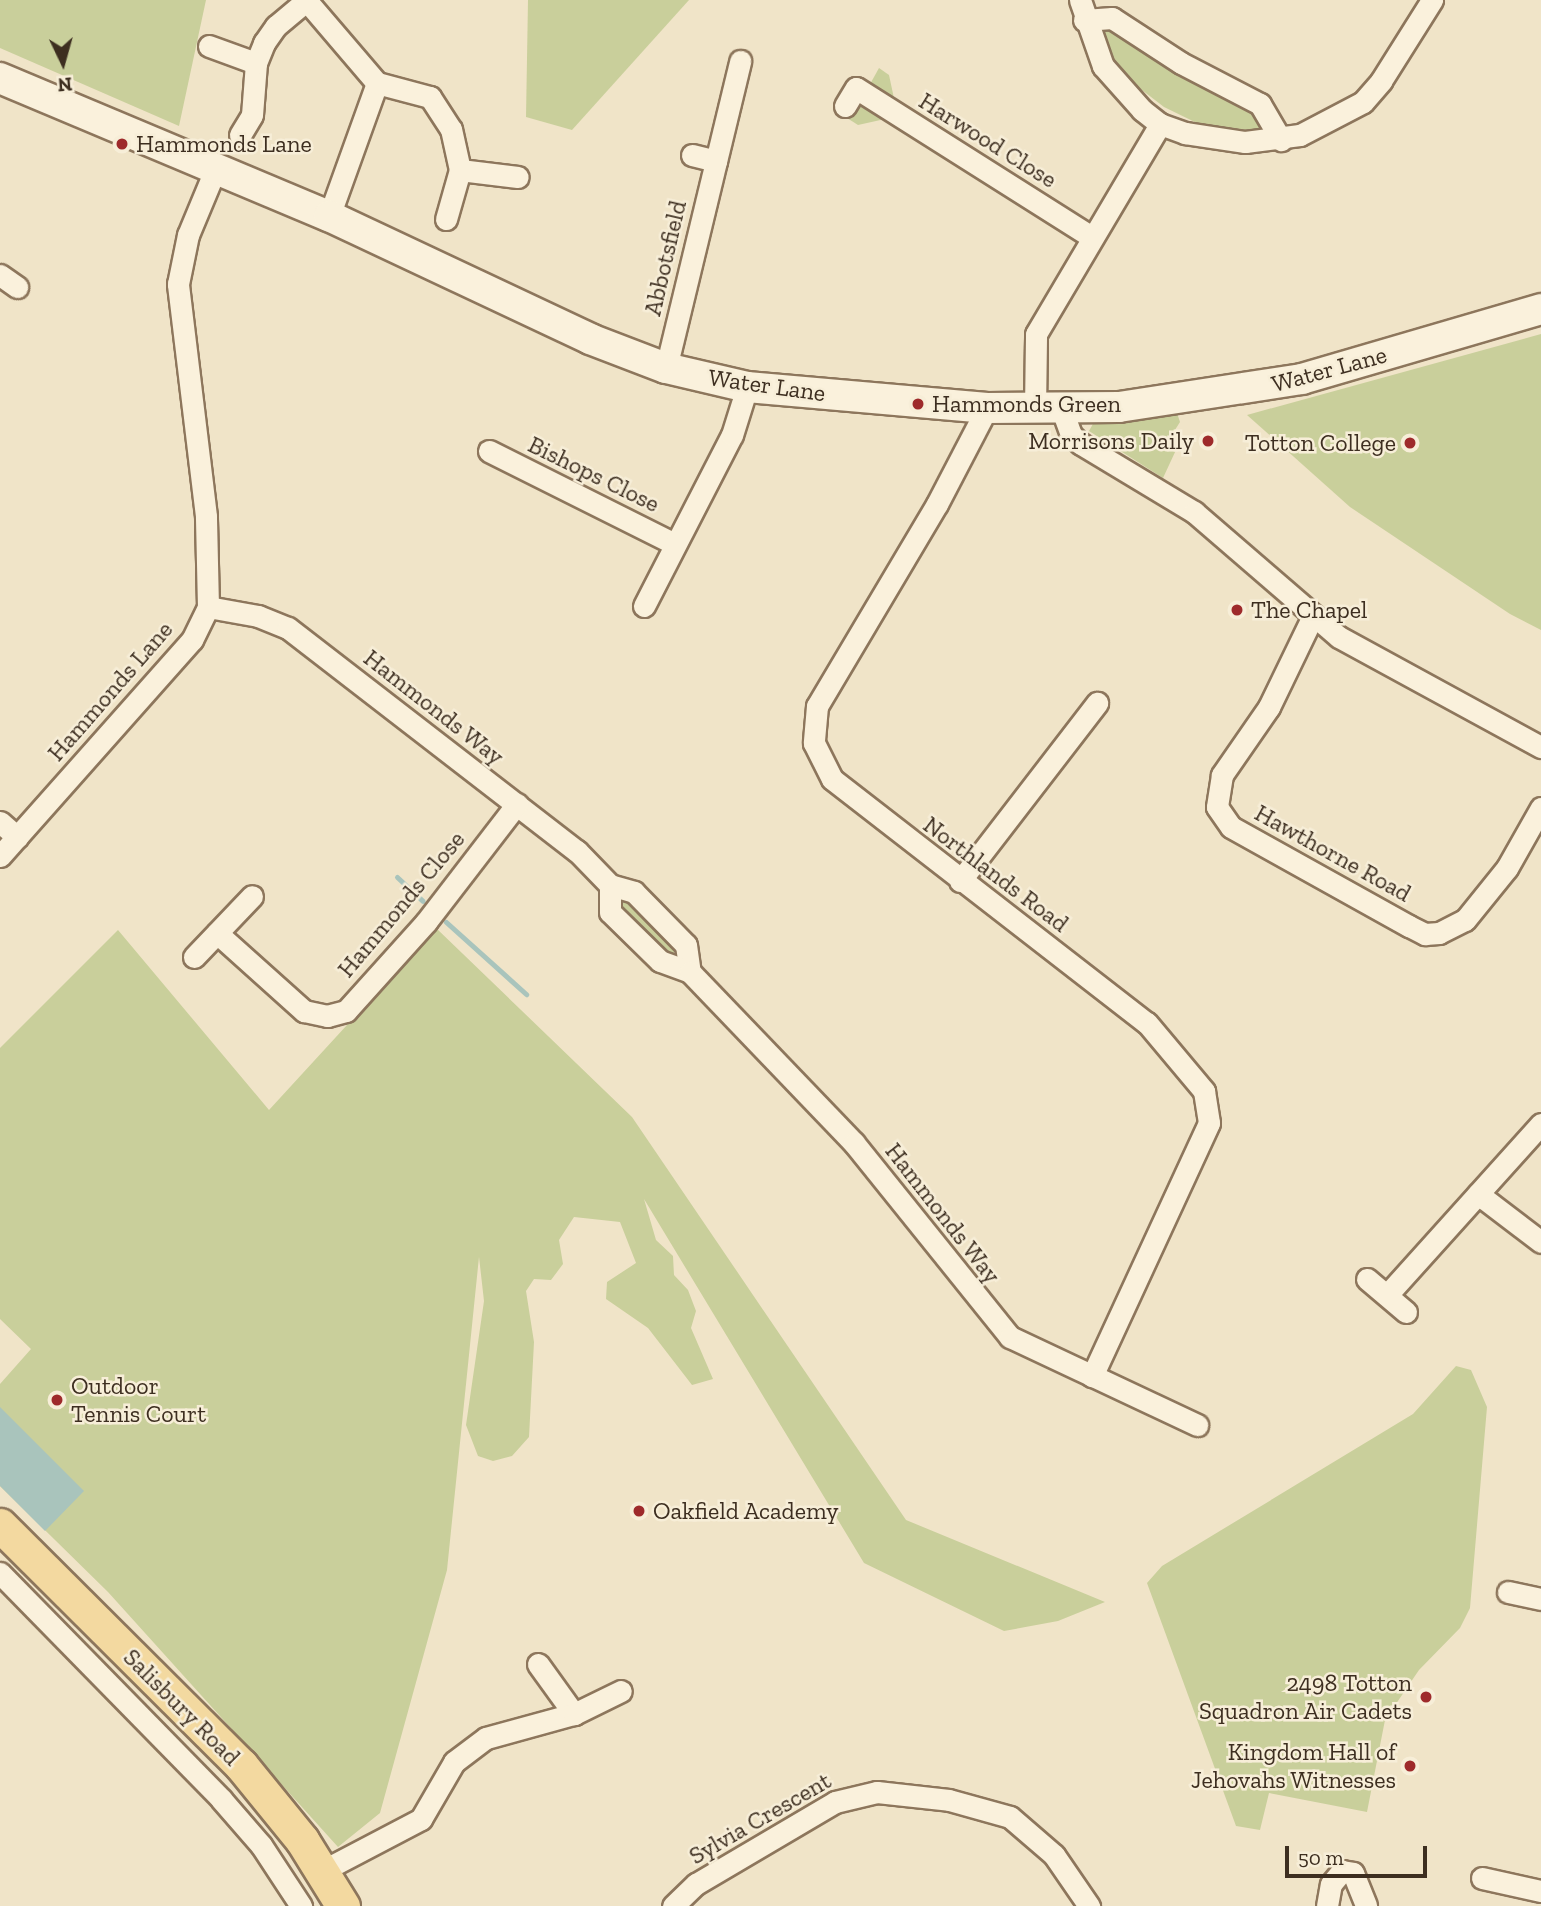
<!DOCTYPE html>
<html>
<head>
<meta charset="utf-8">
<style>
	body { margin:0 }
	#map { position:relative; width:1541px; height:1906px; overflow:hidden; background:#f0e4c8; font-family:"Zilla Slab",serif }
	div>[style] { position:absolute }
	.green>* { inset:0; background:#c9cf9b }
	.water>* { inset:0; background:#a9c4bc }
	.stream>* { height:5px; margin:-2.5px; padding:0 2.5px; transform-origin:2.5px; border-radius:2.5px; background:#a9c4bc }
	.roads { filter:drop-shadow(2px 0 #8d765c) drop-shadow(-2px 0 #8d765c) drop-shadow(0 2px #8d765c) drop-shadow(0 -2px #8d765c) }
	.street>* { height:21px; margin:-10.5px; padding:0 10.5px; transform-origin:10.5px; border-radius:10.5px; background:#faf1dc }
	.secondary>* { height:30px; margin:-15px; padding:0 15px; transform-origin:15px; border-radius:15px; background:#faf1dc }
	.primary>* { height:33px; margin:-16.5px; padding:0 16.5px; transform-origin:16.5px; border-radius:16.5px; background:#f3d9a0 }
	.dots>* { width:19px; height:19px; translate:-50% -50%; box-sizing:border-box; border:4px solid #f7eed8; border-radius:50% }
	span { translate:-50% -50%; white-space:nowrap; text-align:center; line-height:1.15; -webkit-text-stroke:5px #f7eed8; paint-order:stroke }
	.street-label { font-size:24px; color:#3d2e20 }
	.poi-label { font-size:24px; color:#3d2e20 }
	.left { translate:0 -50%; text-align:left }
	.right { translate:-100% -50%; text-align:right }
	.north { position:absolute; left:28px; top:28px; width:70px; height:70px; -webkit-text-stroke:5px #f7eed8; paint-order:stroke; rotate:175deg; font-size:19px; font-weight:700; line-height:28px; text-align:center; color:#3d2e20 }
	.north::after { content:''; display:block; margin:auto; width:24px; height:32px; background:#3d2e20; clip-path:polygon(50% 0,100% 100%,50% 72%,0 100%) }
	.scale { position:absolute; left:1285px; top:1846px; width:142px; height:32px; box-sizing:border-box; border:4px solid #3d2e20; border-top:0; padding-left:9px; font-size:21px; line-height:24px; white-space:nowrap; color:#3d2e20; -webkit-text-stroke:5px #f7eed8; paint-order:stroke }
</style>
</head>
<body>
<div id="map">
	<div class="green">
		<div style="clip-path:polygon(0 0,206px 0,179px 126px,0 48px)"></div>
		<div style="clip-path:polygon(528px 0,689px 0,572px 130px,526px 117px)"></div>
		<div style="clip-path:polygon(1108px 24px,1255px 109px,1264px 125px,1259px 131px,1201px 125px,1164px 107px,1129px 80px,1102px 41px,1101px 30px)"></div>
		<div style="clip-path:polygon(879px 68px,889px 75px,895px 103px,869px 86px)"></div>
		<div style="clip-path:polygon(859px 102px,885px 119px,858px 125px,847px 118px)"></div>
		<div style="clip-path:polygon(1541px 334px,1541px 630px,1510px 614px,1350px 507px,1247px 415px)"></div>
		<div style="clip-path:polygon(1177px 413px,1180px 422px,1168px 441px,1176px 450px,1163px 478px,1089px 431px,1094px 422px)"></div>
		<div style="clip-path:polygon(623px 895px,675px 946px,674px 953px,667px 955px,618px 906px)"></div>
		<div style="clip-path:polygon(436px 928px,632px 1117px,906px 1520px,1105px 1602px,1058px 1621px,1004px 1631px,864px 1563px,644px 1199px,656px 1240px,673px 1256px,674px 1275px,688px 1290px,696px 1311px,691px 1328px,713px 1379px,692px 1385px,648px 1328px,606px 1299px,607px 1282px,636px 1263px,620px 1222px,574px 1217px,559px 1240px,563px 1264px,551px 1280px,534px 1279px,526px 1291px,534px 1342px,529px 1437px,512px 1456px,493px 1461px,478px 1456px,466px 1425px,484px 1301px,479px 1257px,447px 1570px,380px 1813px,338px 1847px,108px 1592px,0 1486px,0 1384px,31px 1349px,0 1319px,0 1048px,118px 930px,269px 1110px)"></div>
		<div style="clip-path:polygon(1456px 1366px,1471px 1370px,1487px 1407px,1470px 1608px,1460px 1628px,1419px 1670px,1385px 1720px,1367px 1812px,1269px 1793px,1260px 1830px,1236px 1826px,1147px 1583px,1162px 1566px,1413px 1414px)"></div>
	</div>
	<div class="water">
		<div style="clip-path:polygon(0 1407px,84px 1491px,45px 1531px,0 1486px)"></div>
	</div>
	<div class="stream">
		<div style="left:397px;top:877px;width:35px;rotate:43deg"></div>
		<div style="left:446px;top:922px;width:108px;rotate:42deg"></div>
	</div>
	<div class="roads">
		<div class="street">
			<div style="left:306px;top:0;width:109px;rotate:49.5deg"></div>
			<div style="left:377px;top:83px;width:141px;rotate:109.8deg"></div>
			<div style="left:1080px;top:0;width:70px;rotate:70.8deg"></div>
			<div style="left:1103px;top:66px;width:59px;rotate:48.4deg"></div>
			<div style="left:1142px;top:110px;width:23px;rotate:38deg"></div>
			<div style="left:1160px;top:124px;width:27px;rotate:20deg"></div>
			<div style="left:1185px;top:133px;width:61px;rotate:8.5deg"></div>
			<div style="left:1245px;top:142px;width:55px;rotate:-7.3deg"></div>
			<div style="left:1300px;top:135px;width:71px;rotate:-27.6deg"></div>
			<div style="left:1363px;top:102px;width:28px;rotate:-49deg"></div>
			<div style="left:1381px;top:81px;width:96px;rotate:-57.8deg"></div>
			<div style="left:1084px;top:20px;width:28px;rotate:-4deg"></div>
			<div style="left:1112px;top:18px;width:82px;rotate:33.1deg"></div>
			<div style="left:1181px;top:63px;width:89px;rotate:27.4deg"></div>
			<div style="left:1260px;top:104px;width:42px;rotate:59.7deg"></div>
			<div style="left:209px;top:46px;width:50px;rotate:19.9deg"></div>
			<div style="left:377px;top:83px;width:55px;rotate:14.8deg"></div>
			<div style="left:430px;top:97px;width:38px;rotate:57deg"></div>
			<div style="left:451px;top:129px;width:42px;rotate:77.6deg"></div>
			<div style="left:460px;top:170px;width:51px;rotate:105.9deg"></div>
			<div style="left:845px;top:106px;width:21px;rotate:-59deg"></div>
			<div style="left:856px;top:88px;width:279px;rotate:32.3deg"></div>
			<div style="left:240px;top:135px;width:23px;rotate:-59deg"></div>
			<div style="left:252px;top:115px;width:52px;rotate:-85.6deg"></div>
			<div style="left:256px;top:63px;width:22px;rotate:-68deg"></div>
			<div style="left:264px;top:43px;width:21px;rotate:-55deg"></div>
			<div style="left:276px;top:26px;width:39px;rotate:-40deg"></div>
			<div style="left:692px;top:155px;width:25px;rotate:14deg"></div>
			<div style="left:460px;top:170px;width:58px;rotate:6.9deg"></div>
			<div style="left:0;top:275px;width:21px;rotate:35deg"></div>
			<div style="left:666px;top:368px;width:316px;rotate:-76.4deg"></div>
			<div style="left:987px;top:408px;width:108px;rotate:117.5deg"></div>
			<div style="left:937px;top:504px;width:235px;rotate:120.7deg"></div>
			<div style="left:817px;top:706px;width:37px;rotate:95deg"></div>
			<div style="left:814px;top:743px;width:40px;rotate:63.4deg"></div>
			<div style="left:832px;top:779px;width:398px;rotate:37.8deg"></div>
			<div style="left:1147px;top:1023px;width:89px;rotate:50deg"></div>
			<div style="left:1204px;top:1091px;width:32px;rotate:81deg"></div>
			<div style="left:1209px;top:1123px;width:279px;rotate:114.8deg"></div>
			<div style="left:1035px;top:409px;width:75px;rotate:-89.2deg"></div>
			<div style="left:1036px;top:334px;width:244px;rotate:-59.4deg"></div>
			<div style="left:1062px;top:410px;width:27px;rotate:70deg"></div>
			<div style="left:1071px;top:435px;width:13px;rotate:42deg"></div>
			<div style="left:1081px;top:444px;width:132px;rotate:31deg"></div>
			<div style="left:1194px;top:512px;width:191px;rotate:40.8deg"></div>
			<div style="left:1339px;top:637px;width:230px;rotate:28.6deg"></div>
			<div style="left:489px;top:451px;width:208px;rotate:26.6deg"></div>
			<div style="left:644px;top:606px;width:192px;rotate:-62.8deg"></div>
			<div style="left:732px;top:435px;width:50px;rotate:-72.6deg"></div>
			<div style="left:208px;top:607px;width:51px;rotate:10.2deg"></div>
			<div style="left:258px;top:616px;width:32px;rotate:22deg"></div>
			<div style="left:288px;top:628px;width:365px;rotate:37.7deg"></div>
			<div style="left:577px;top:851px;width:47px;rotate:45.9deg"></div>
			<div style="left:610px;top:885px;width:25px;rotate:16deg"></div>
			<div style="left:634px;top:892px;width:74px;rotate:45.5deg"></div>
			<div style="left:686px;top:945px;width:27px;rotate:82deg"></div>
			<div style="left:1312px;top:618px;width:99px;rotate:115.8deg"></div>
			<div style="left:1269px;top:707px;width:83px;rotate:124.7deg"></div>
			<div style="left:1222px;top:775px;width:32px;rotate:99deg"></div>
			<div style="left:1217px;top:807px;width:24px;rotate:55deg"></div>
			<div style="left:1231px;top:827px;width:204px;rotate:29.1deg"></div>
			<div style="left:1409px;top:926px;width:18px;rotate:27deg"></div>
			<div style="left:1425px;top:934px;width:14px;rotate:-4deg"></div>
			<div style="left:1439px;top:933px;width:29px;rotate:-27deg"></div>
			<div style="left:1465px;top:920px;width:67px;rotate:-51.1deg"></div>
			<div style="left:1507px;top:868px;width:69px;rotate:-60.5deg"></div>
			<div style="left:0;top:822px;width:23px;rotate:41deg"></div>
			<div style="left:0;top:856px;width:289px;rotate:-48.4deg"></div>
			<div style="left:192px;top:640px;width:37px;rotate:-64deg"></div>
			<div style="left:208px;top:607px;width:91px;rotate:-91.3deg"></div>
			<div style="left:206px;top:516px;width:234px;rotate:-96.9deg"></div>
			<div style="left:178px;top:284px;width:50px;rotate:-78.5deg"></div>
			<div style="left:188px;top:235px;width:70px;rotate:-67.4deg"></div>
			<div style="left:960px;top:881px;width:225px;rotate:-52.4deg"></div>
			<div style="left:610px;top:885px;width:27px;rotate:90deg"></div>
			<div style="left:610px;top:912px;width:70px;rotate:44.4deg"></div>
			<div style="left:660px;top:961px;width:32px;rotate:20deg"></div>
			<div style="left:690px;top:972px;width:237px;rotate:46.2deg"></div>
			<div style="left:854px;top:1143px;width:249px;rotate:51.2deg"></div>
			<div style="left:1010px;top:1337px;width:207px;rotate:25.2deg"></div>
			<div style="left:217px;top:933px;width:117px;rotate:41.9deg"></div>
			<div style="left:304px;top:1011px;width:24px;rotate:12deg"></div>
			<div style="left:327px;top:1016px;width:20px;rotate:-15deg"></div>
			<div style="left:346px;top:1011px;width:120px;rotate:-48deg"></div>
			<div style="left:426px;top:922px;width:149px;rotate:-52.4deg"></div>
			<div style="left:194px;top:957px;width:84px;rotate:-46.4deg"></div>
			<div style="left:1478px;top:1194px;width:79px;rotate:37.3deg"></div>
			<div style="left:1367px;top:1279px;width:51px;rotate:40.2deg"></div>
			<div style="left:1387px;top:1295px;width:230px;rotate:-48deg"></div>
			<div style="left:0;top:1573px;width:316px;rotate:45.6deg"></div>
			<div style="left:221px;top:1799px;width:61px;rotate:49deg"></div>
			<div style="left:261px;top:1845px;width:73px;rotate:56.7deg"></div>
			<div style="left:1508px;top:1592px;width:34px;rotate:12deg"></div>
			<div style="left:538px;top:1664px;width:62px;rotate:54.2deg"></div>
			<div style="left:322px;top:1871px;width:112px;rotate:-27.7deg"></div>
			<div style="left:421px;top:1819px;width:66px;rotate:-59.9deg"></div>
			<div style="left:454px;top:1762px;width:40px;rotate:-37deg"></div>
			<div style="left:486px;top:1738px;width:91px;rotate:-15.3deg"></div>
			<div style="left:574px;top:1714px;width:52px;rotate:-26.1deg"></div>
			<div style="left:1482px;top:1878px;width:60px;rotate:12.4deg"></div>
			<div style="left:673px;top:1906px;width:32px;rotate:-44deg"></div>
			<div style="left:696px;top:1884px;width:161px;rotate:-30.5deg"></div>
			<div style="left:835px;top:1802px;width:43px;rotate:-13.4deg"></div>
			<div style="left:877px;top:1792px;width:72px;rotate:6.3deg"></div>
			<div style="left:949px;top:1800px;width:63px;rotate:15.6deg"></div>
			<div style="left:1010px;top:1817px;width:58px;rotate:40.8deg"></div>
			<div style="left:1054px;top:1855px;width:62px;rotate:55.5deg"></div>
			<div style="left:1327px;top:1906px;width:22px;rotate:-80deg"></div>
			<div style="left:1331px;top:1884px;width:17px;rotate:-50deg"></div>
			<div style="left:1342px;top:1871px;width:11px;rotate:10deg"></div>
			<div style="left:1353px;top:1873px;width:35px;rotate:68deg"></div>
		</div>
		<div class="secondary">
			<div style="left:0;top:78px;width:357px;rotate:22.8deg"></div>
			<div style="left:329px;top:216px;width:289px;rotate:25.2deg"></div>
			<div style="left:590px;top:339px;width:81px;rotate:20.9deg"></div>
			<div style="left:666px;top:368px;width:83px;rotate:13.2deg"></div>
			<div style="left:747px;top:387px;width:241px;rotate:5deg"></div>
			<div style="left:987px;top:408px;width:132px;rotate:-0.4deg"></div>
			<div style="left:1119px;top:407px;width:185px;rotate:-8.7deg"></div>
			<div style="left:1302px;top:379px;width:249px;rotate:-16.3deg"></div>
		</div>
		<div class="primary">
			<div style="left:0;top:1525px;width:340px;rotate:44.9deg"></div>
			<div style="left:241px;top:1765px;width:97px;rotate:50.9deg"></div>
			<div style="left:302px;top:1840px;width:78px;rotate:58.2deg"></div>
		</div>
	</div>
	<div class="dots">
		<div style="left:122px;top:144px;background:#9e2a2b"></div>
		<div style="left:918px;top:404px;background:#9e2a2b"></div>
		<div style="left:1208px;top:441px;background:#9e2a2b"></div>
		<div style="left:1410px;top:443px;background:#9e2a2b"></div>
		<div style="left:1237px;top:610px;background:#9e2a2b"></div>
		<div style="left:57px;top:1400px;background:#9e2a2b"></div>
		<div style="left:639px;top:1511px;background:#9e2a2b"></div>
		<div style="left:1426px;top:1697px;background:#9e2a2b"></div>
		<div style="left:1410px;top:1766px;background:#9e2a2b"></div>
	</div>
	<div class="street-label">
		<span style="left:988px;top:140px;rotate:32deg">Harwood Close</span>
		<span style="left:665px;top:258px;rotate:-77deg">Abbotsfield</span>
		<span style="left:1329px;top:369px;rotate:-15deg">Water Lane</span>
		<span style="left:767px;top:385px;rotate:8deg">Water Lane</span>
		<span style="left:594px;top:474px;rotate:26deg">Bishops Close</span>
		<span style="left:110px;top:691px;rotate:-49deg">Hammonds Lane</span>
		<span style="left:434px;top:707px;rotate:38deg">Hammonds Way</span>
		<span style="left:1333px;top:853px;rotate:29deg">Hawthorne Road</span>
		<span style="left:996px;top:874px;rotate:37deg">Northlands Road</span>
		<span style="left:401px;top:904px;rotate:-50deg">Hammonds Close</span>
		<span style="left:943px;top:1213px;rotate:52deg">Hammonds Way</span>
		<span style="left:182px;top:1707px;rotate:45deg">Salisbury Road</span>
		<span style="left:760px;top:1818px;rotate:-30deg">Sylvia Crescent</span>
	</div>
	<div class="poi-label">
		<span class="left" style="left:136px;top:144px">Hammonds Lane</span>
		<span class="left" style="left:932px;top:404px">Hammonds Green</span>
		<span class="right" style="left:1194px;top:441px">Morrisons Daily</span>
		<span class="right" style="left:1396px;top:443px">Totton College</span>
		<span class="left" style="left:1251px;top:610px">The Chapel</span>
		<span class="left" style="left:71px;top:1400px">Outdoor<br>Tennis Court</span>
		<span class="left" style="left:653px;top:1511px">Oakfield Academy</span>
		<span class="right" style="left:1412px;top:1697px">2498 Totton<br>Squadron Air Cadets</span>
		<span class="right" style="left:1396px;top:1766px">Kingdom Hall of<br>Jehovahs Witnesses</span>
	</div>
	<div class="north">N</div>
	<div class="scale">50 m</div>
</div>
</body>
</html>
